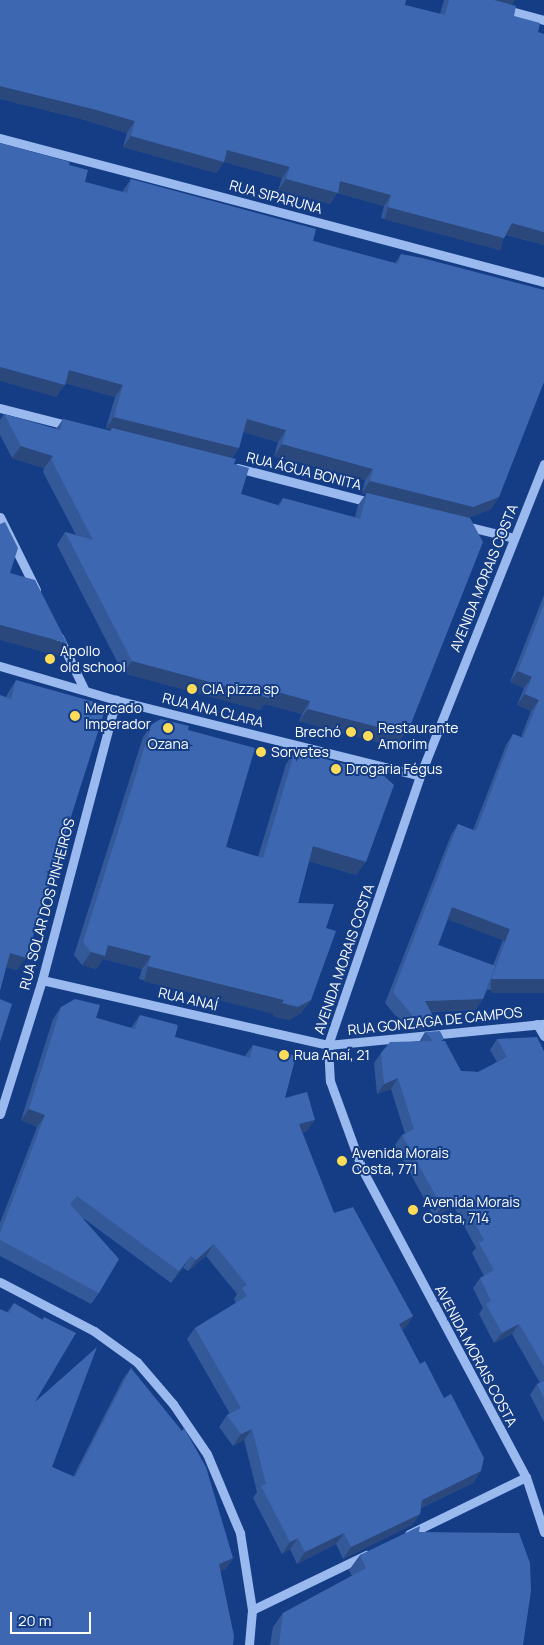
<!DOCTYPE html>
<html>
<head>
<meta charset="utf-8">
<style>
	body { margin:0 }
	#map { position:relative; width:544px; height:1645px; overflow:hidden; background:#153d86; font-family:Manrope,sans-serif }
	div>[style] { position:absolute }
	.minor>* { height:9px; margin:-4.5px; padding:0 4.5px; transform-origin:4.5px; border-radius:4.5px; background:#9ab9ee }
	.wall>* { inset:0; background:#345998 }
	.shaded-wall>* { inset:0; background:#2b487c; transform-origin:0 0 }
	.building>* { inset:0; background:#3d67b1 }
	.dots>* { width:14px; height:14px; translate:-50% -50%; box-sizing:border-box; border:2px solid #153d86; border-radius:50% }
	span { translate:-50% -50%; white-space:nowrap; text-align:center; line-height:1.15; -webkit-text-stroke:4px #153d86; paint-order:stroke }
	.street-label { font-size:14px; color:#fff }
	.poi-label { font-size:14px; color:#fff }
	.left { translate:0 -50%; text-align:left }
	.right { translate:-100% -50%; text-align:right }
	.scale { position:absolute; left:10px; top:1612px; width:81px; height:22px; box-sizing:border-box; border:2px solid #fff; border-top:0; padding-left:6px; font-size:15px; line-height:18px; white-space:nowrap; color:#fff; -webkit-text-stroke:4px #153d86; paint-order:stroke }
</style>
</head>
<body>
<div id="map">
	<div class="minor">
		<div style="left:503px;top:9px;width:42px;rotate:15deg"></div>
		<div style="left:0;top:138px;width:563px;rotate:14.83deg"></div>
		<div style="left:0;top:408px;width:72px;rotate:14.4deg"></div>
		<div style="left:544px;top:464px;width:336px;rotate:111.7deg"></div>
		<div style="left:420px;top:776px;width:284px;rotate:108.9deg"></div>
		<div style="left:328px;top:1045px;width:36px;rotate:87deg"></div>
		<div style="left:330px;top:1081px;width:94px;rotate:70deg"></div>
		<div style="left:362px;top:1169px;width:349px;rotate:62deg"></div>
		<div style="left:526px;top:1477px;width:58px;rotate:71.9deg"></div>
		<div style="left:238px;top:468px;width:139px;rotate:14.5deg"></div>
		<div style="left:0;top:517px;width:81px;rotate:63.7deg"></div>
		<div style="left:466px;top:526px;width:49px;rotate:14deg"></div>
		<div style="left:59px;top:637px;width:58px;rotate:64.3deg"></div>
		<div style="left:0;top:666px;width:121px;rotate:16.3deg"></div>
		<div style="left:116px;top:700px;width:313px;rotate:14deg"></div>
		<div style="left:42px;top:980px;width:293px;rotate:12.8deg"></div>
		<div style="left:328px;top:1045px;width:217px;rotate:-5.6deg"></div>
		<div style="left:537px;top:1024px;width:14px;rotate:60deg"></div>
		<div style="left:0;top:1114px;width:140px;rotate:-72.6deg"></div>
		<div style="left:42px;top:980px;width:290px;rotate:-75.2deg"></div>
		<div style="left:0;top:1282px;width:106px;rotate:27.5deg"></div>
		<div style="left:94px;top:1331px;width:53px;rotate:35.8deg"></div>
		<div style="left:137px;top:1362px;width:55px;rotate:49.4deg"></div>
		<div style="left:173px;top:1404px;width:60px;rotate:55.8deg"></div>
		<div style="left:207px;top:1454px;width:86px;rotate:67.3deg"></div>
		<div style="left:240px;top:1533px;width:78px;rotate:81.1deg"></div>
		<div style="left:252px;top:1610px;width:35px;rotate:95deg"></div>
		<div style="left:409px;top:1534px;width:130px;rotate:-26deg"></div>
		<div style="left:252px;top:1610px;width:127px;rotate:-25.8deg"></div>
	</div>
	<div class="wall">
		<div style="clip-path:polygon(0 0,405px 5px,440px 14px,444px 0,515px 0,512px 5px,514px 16px,538px 32px,544px 245px,506px 235px,497px 249px,381px 218px,384px 206px,337px 193px,330px 204px,278px 190px,282px 178px,224px 162px,216px 173px,123px 147px,127px 133px,85px 120px,0 99px)"></div>
		<div style="clip-path:polygon(evenodd,69px 165px,85px 182px,122px 192px,131px 179px,313px 241px,395px 263px,401px 254px,499px 497px,491px 509px,468px 518px,401px 739px,388px 745px,299px 721px,302px 714px,265px 704px,260px 710px,123px 673px,57px 545px,65px 532px,76px 535px,43px 472px,44px 468px,12px 458px,0 435px,0 420px,4px 414px,56px 429px,63px 419px,110px 431px,111px 430px,106px 428px,115px 397px,65px 383px,56px 397px,69px 165px,243px 432px,278px 442px,274px 456px,365px 480px,362px 493px,366px 494px,358px 505px,355px 517px,283px 498px,278px 505px,241px 494px,234px 464px,232px 458px,239px 448px,243px 432px)"></div>
		<div style="clip-path:polygon(evenodd,544px 595px,544px 990px,487px 990px,483px 999px,475px 1010px,430px 1012px,434px 1018px,426px 1029px,408px 1031px,385px 1003px,451px 835px,458px 824px,473px 830px,506px 745px,513px 734px,521px 737px,531px 711px,517px 705px,524px 688px,510px 682px,544px 595px,448px 919px,503px 940px,493px 965px,438px 945px,448px 919px)"></div>
		<div style="clip-path:polygon(16px 680px,17px 970px,6px 967px,6px 697px,8px 693px)"></div>
		<div style="clip-path:polygon(152px 724px,188px 730px,226px 847px,258px 857px,286px 764px,295px 751px,356px 875px,309px 861px,298px 903px,326px 928px,311px 1000px,301px 1013px,289px 1020px,273px 1016px,275px 1013px,139px 979px,142px 969px,103px 959px,96px 969px,82px 965px,74px 955px,143px 737px)"></div>
		<div style="clip-path:polygon(61px 1007px,131px 1028px,140px 1015px,175px 1037px,245px 1056px,253px 1045px,285px 1098px,307px 1131px,302px 1133px,334px 1213px,413px 1316px,405px 1328px,402px 1330px,420px 1364px,481px 1471px,473px 1483px,421px 1508px,420px 1514px,412px 1525px,343px 1559px,336px 1544px,297px 1564px,290px 1549px,282px 1554px,253px 1498px,257px 1492px,244px 1440px,233px 1446px,219px 1427px,227px 1415px,230px 1414px,187px 1339px,195px 1328px,236px 1303px,234px 1299px,237px 1294px,206px 1256px,188px 1271px,183px 1268px,171px 1283px,83px 1218px,99px 1293px,91px 1304px,0 1256px,0 1223px,37px 1127px,21px 1120px,53px 1019px)"></div>
		<div style="clip-path:polygon(425px 1032px,444px 1039px,442px 1041px,461px 1071px,478px 1072px,497px 1062px,490px 1050px,497px 1039px,544px 1051px,544px 1422px,530px 1395px,537px 1384px,540px 1383px,512px 1334px,494px 1343px,479px 1314px,483px 1308px,473px 1288px,480px 1278px,484px 1276px,472px 1253px,476px 1248px,454px 1207px,434px 1217px,395px 1145px,402px 1135px,405px 1134px,391px 1089px,377px 1094px,374px 1063px,381px 1053px,419px 1042px)"></div>
		<div style="clip-path:polygon(14px 1303px,42px 1320px,44px 1317px,35px 1402px,52px 1467px,73px 1477px,123px 1379px,131px 1368px,233px 1558px,226px 1569px,0 1645px,7px 1312px)"></div>
		<div style="clip-path:polygon(419px 1532px,523px 1645px,270px 1645px,273px 1627px,283px 1613px,352px 1576px,349px 1570px,360px 1555px)"></div>
	</div>
	<div class="shaded-wall">
		<div style="clip-path:polygon(493px 0,515px 0,512px 5px)"></div>
		<div style="clip-path:polygon(0 86px,93px 109px,135px 121px,127px 133px,85px 120px,0 99px)"></div>
		<div style="clip-path:polygon(131px 136px,227px 150px,290px 167px,282px 178px,224px 162px,216px 173px,123px 147px)"></div>
		<div style="clip-path:polygon(286px 179px,340px 181px,391px 195px,384px 206px,337px 193px,330px 204px,278px 190px)"></div>
		<div style="left:388px;top:207px;width:120px;height:13px;rotate:15deg"></div>
		<div style="clip-path:polygon(512px 223px,544px 232px,544px 245px,504px 234px)"></div>
		<div style="clip-path:polygon(0 367px,65px 385px,56px 397px,0 381px)"></div>
		<div style="clip-path:polygon(69px 370px,123px 385px,115px 397px,61px 382px)"></div>
		<div style="clip-path:polygon(114px 417px,239px 448px,230px 460px,112px 428px,111px 430px,106px 428px)"></div>
		<div style="clip-path:polygon(247px 419px,286px 430px,278px 442px,239px 431px)"></div>
		<div style="clip-path:polygon(282px 444px,373px 469px,365px 480px,274px 456px)"></div>
		<div style="clip-path:polygon(21px 446px,53px 456px,44px 468px,12px 458px)"></div>
		<div style="clip-path:polygon(370px 481px,499px 497px,491px 509px,465px 519px,367px 493px,366px 494px,362px 493px)"></div>
		<div style="clip-path:polygon(0 625px,67px 643px,58px 656px,0 640px)"></div>
		<div style="clip-path:polygon(132px 661px,271px 690px,310px 701px,302px 714px,265px 704px,260px 710px,123px 673px)"></div>
		<div style="clip-path:polygon(518px 671px,532px 677px,524px 688px,510px 682px)"></div>
		<div style="clip-path:polygon(525px 694px,539px 700px,531px 711px,517px 705px)"></div>
		<div style="clip-path:polygon(308px 709px,410px 726px,401px 739px,388px 745px,299px 721px)"></div>
		<div style="clip-path:polygon(313px 846px,366px 862px,356px 875px,303px 859px)"></div>
		<div style="left:452px;top:907px;width:62px;height:13px;rotate:21deg"></div>
		<div style="clip-path:polygon(108px 945px,151px 956px,142px 969px,103px 959px,96px 969px,82px 965px,91px 952px)"></div>
		<div style="clip-path:polygon(10px 953px,26px 958px,17px 970px,1px 966px)"></div>
		<div style="left:148px;top:966px;width:140px;height:16px;rotate:14deg"></div>
		<div style="left:491px;top:979px;width:53px;height:14px"></div>
		<div style="clip-path:polygon(483px 999px,475px 1010px,417px 1012px,425px 1001px)"></div>
		<div style="clip-path:polygon(311px 1000px,301px 1013px,289px 1020px,273px 1016px,282px 1003px)"></div>
		<div style="clip-path:polygon(434px 1018px,426px 1029px,408px 1031px,416px 1020px)"></div>
		<div style="clip-path:polygon(398px 1078px,391px 1089px,377px 1094px,384px 1084px)"></div>
		<div style="clip-path:polygon(29px 1109px,45px 1115px,37px 1127px,21px 1120px)"></div>
		<div style="clip-path:polygon(315px 1120px,307px 1131px,291px 1136px,299px 1124px)"></div>
		<div style="clip-path:polygon(461px 1197px,454px 1207px,434px 1217px,442px 1207px)"></div>
		<div style="clip-path:polygon(214px 1244px,206px 1256px,188px 1271px,196px 1260px)"></div>
		<div style="clip-path:polygon(191px 1256px,183px 1268px,171px 1283px,179px 1271px)"></div>
		<div style="clip-path:polygon(413px 1316px,405px 1328px,391px 1335px,399px 1324px)"></div>
		<div style="clip-path:polygon(519px 1324px,512px 1334px,494px 1343px,502px 1333px)"></div>
		<div style="clip-path:polygon(252px 1429px,244px 1440px,233px 1446px,241px 1434px)"></div>
		<div style="clip-path:polygon(481px 1471px,473px 1483px,414px 1511px,422px 1500px)"></div>
		<div style="clip-path:polygon(420px 1514px,412px 1525px,343px 1559px,351px 1547px)"></div>
		<div style="clip-path:polygon(344px 1533px,336px 1544px,297px 1564px,305px 1552px)"></div>
		<div style="clip-path:polygon(298px 1538px,290px 1549px,282px 1554px,290px 1542px)"></div>
		<div style="clip-path:polygon(233px 1558px,226px 1569px,212px 1574px,219px 1564px)"></div>
	</div>
	<div class="building">
		<div style="clip-path:polygon(0 0,406px 0,405px 5px,445px 15px,449px 0,494px 0,516px 6px,514px 16px,540px 23px,538px 32px,544px 34px,544px 232px,512px 223px,504px 238px,388px 207px,391px 195px,340px 181px,338px 193px,286px 179px,290px 167px,227px 150px,224px 162px,131px 136px,135px 121px,93px 109px,0 86px)"></div>
		<div style="clip-path:polygon(0 143px,70px 162px,69px 165px,88px 170px,85px 182px,127px 193px,131px 179px,316px 229px,313px 241px,398px 264px,401px 254px,422px 258px,544px 290px,544px 382px,499px 497px,473px 507px,370px 481px,373px 469px,282px 444px,286px 430px,247px 419px,239px 448px,114px 417px,123px 385px,69px 370px,65px 385px,0 367px)"></div>
		<div style="clip-path:polygon(4px 414px,60px 430px,63px 419px,111px 431px,112px 428px,236px 459px,234px 464px,249px 468px,241px 494px,280px 506px,283px 498px,360px 519px,367px 493px,470px 518px,483px 542px,410px 726px,397px 732px,308px 709px,310px 701px,271px 690px,269px 698px,132px 661px,65px 532px,93px 540px,51px 459px,53px 456px,21px 446px)"></div>
		<div style="clip-path:polygon(5px 522px,18px 548px,10px 573px,35px 580px,67px 643px,0 625px,0 524px)"></div>
		<div style="clip-path:polygon(544px 604px,544px 979px,491px 979px,510px 929px,452px 907px,438px 945px,495px 966px,483px 999px,425px 1001px,434px 1018px,416px 1020px,393px 992px,458px 824px,476px 831px,513px 734px,523px 738px,539px 700px,525px 694px,532px 677px,518px 671px)"></div>
		<div style="clip-path:polygon(16px 680px,98px 703px,104px 713px,26px 958px,10px 953px,0 991px,0 695px,11px 699px)"></div>
		<div style="clip-path:polygon(161px 719px,189px 726px,188px 730px,255px 748px,226px 847px,263px 858px,295px 751px,382px 774px,394px 785px,366px 862px,313px 846px,298px 903px,334px 904px,326px 928px,336px 931px,311px 1000px,298px 1007px,282px 1003px,284px 1000px,148px 966px,151px 956px,108px 945px,105px 956px,91px 952px,83px 942px,152px 724px)"></div>
		<div style="clip-path:polygon(0 999px,12px 1004px,0 1042px)"></div>
		<div style="clip-path:polygon(75px 999px,100px 1005px,96px 1018px,135px 1029px,140px 1015px,178px 1025px,175px 1037px,250px 1058px,253px 1045px,296px 1056px,285px 1098px,307px 1092px,315px 1120px,299px 1124px,334px 1213px,353px 1207px,413px 1316px,399px 1324px,420px 1364px,425px 1361px,444px 1398px,451px 1394px,484px 1458px,481px 1471px,422px 1500px,420px 1514px,351px 1547px,344px 1533px,305px 1552px,298px 1538px,290px 1542px,261px 1486px,266px 1484px,252px 1429px,241px 1434px,227px 1415px,241px 1408px,195px 1328px,247px 1296px,242px 1288px,247px 1285px,214px 1244px,196px 1260px,191px 1256px,179px 1271px,77px 1196px,70px 1204px,119px 1259px,99px 1293px,0 1240px,0 1233px,45px 1115px,29px 1109px,61px 1007px)"></div>
		<div style="clip-path:polygon(440px 1031px,444px 1039px,440px 1041px,445px 1041px,461px 1071px,478px 1072px,507px 1057px,497px 1039px,537px 1037px,544px 1051px,544px 1366px,519px 1324px,502px 1333px,486px 1304px,491px 1301px,480px 1278px,494px 1270px,479px 1243px,484px 1240px,461px 1197px,442px 1207px,402px 1135px,414px 1129px,398px 1078px,384px 1084px,381px 1053px,390px 1042px,433px 1041px,425px 1032px)"></div>
		<div style="clip-path:polygon(14px 1303px,43px 1320px,44px 1317px,76px 1333px,35px 1402px,97px 1347px,52px 1467px,75px 1477px,131px 1368px,182px 1431px,184px 1428px,206px 1467px,233px 1558px,219px 1564px,234px 1636px,233px 1645px,0 1645px,0 1309px,9px 1313px)"></div>
		<div style="clip-path:polygon(544px 1381px,544px 1398px,537px 1384px)"></div>
		<div style="clip-path:polygon(420px 1526px,419px 1532px,519px 1533px,530px 1563px,531px 1591px,523px 1645px,279px 1645px,283px 1613px,366px 1568px,360px 1555px)"></div>
	</div>
	<div class="dots">
		<div style="left:50px;top:659px;background:#ffdc57"></div>
		<div style="left:192px;top:689px;background:#ffdc57"></div>
		<div style="left:75px;top:716px;background:#ffdc57"></div>
		<div style="left:168px;top:728px;background:#ffdc57"></div>
		<div style="left:351px;top:732px;background:#ffdc57"></div>
		<div style="left:368px;top:736px;background:#ffdc57"></div>
		<div style="left:261px;top:752px;background:#ffdc57"></div>
		<div style="left:336px;top:769px;background:#ffdc57"></div>
		<div style="left:284px;top:1055px;background:#ffdc57"></div>
		<div style="left:342px;top:1161px;background:#ffdc57"></div>
		<div style="left:413px;top:1210px;background:#ffdc57"></div>
	</div>
	<div class="street-label">
		<span style="left:276px;top:197px;rotate:15deg">RUA SIPARUNA</span>
		<span style="left:304px;top:471px;rotate:14deg">RUA ÁGUA BONITA</span>
		<span style="left:484px;top:578px;rotate:-68deg">AVENIDA MORAIS COSTA</span>
		<span style="left:213px;top:710px;rotate:14deg">RUA ANA CLARA</span>
		<span style="left:47px;top:904px;rotate:-75deg">RUA SOLAR DOS PINHEIROS</span>
		<span style="left:344px;top:959px;rotate:-71deg">AVENIDA MORAIS COSTA</span>
		<span style="left:188px;top:999px;rotate:13deg">RUA ANAÍ</span>
		<span style="left:435px;top:1021px;rotate:-6deg">RUA GONZAGA DE CAMPOS</span>
		<span style="left:476px;top:1356px;rotate:62deg">AVENIDA MORAIS COSTA</span>
	</div>
	<div class="poi-label">
		<span class="left" style="left:60px;top:659px">Apollo<br>old school</span>
		<span class="left" style="left:202px;top:689px">CIA pizza sp</span>
		<span class="left" style="left:85px;top:716px">Mercado<br>Imperador</span>
		<span class="left" style="left:378px;top:736px">Restaurante<br>Amorim</span>
		<span class="right" style="left:341px;top:732px">Brechó</span>
		<span style="left:168px;top:744px">Ozana</span>
		<span class="left" style="left:271px;top:752px">Sorvetes</span>
		<span class="left" style="left:346px;top:769px">Drogaria Fégus</span>
		<span class="left" style="left:294px;top:1055px">Rua Anaí, 21</span>
		<span class="left" style="left:352px;top:1161px">Avenida Morais<br>Costa, 771</span>
		<span class="left" style="left:423px;top:1210px">Avenida Morais<br>Costa, 714</span>
	</div>
	<div class="scale">20 m</div>
</div>
</body>
</html>
